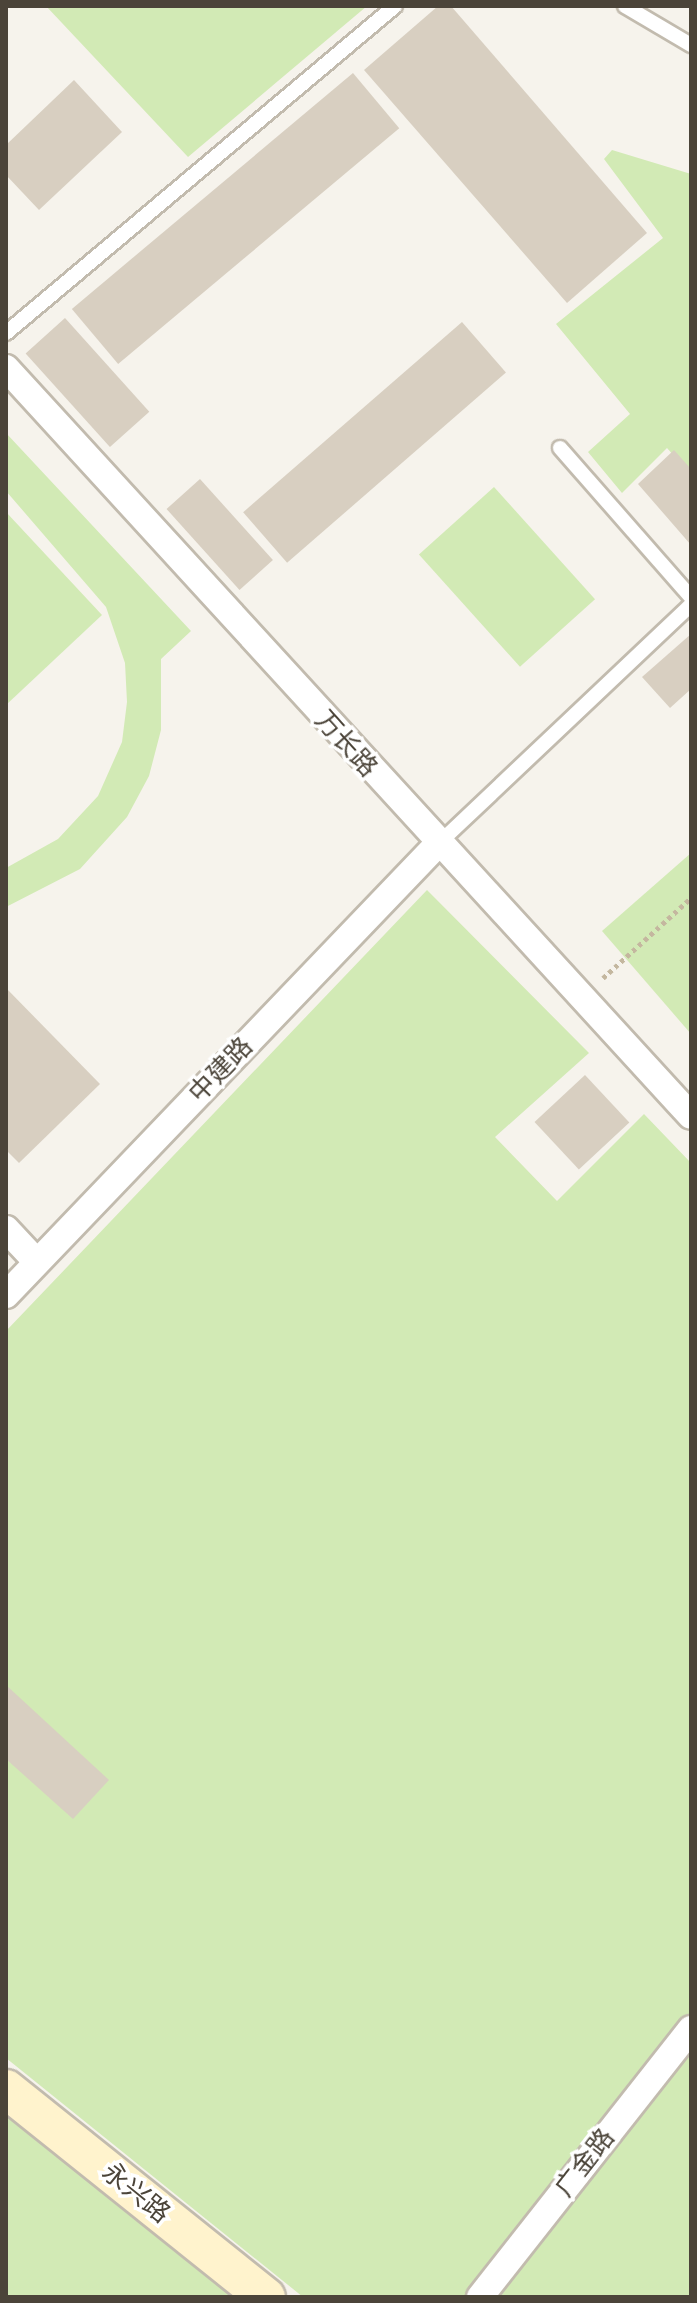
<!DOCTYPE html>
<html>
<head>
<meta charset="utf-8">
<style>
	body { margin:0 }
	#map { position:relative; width:697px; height:2303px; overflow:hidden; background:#f6f3ec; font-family:"Asap Condensed","Noto Sans SC",sans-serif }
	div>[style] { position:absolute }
	.green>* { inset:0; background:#d2eab5; transform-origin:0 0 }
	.building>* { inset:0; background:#d8cfc1; transform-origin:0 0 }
	.path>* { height:5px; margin-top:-2.5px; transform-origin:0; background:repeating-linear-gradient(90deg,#c4b79f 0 4px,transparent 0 8px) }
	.roads { filter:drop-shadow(2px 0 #c2bbae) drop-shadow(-2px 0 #c2bbae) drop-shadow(0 2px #c2bbae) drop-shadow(0 -2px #c2bbae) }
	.service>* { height:14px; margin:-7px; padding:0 7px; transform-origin:7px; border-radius:7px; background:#fff }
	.minor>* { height:26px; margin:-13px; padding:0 13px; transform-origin:13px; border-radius:13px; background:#fff }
	.secondary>* { height:38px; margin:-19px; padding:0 19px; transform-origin:19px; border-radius:19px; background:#fff3cd }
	span { translate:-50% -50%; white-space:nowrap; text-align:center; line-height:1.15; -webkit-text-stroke:7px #fff; paint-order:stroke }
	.street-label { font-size:26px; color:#4b4439 }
	.frame { position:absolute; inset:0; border:8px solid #4b4439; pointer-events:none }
</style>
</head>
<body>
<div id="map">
	<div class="green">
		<div style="clip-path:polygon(46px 6px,367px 6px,188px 157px)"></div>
		<div style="clip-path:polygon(612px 150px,691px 174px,691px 475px,667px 448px,622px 493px,588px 452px,630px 414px,556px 324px,663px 238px,604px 159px)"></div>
		<div style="clip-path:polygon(6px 433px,191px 631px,161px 659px,161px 730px,149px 776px,127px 817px,80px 869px,6px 907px,6px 868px,58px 839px,98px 796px,122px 742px,127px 702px,125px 663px,106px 607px,6px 491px)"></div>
		<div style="left:494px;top:487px;width:151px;height:101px;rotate:48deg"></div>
		<div style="clip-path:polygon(6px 512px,102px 615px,6px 705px)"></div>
		<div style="clip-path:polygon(691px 853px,691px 1034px,602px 931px)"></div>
		<div style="clip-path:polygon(427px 890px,589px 1053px,495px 1137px,557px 1201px,644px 1114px,691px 1163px,691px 2297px,303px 2297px,6px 2058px,6px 1331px)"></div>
		<div style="clip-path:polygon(6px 2113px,236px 2297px,6px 2297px)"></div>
	</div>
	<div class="building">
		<div style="clip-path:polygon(438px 6px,451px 6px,647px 233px,567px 303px,364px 70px)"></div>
		<div style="left:353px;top:73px;width:72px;height:367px;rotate:50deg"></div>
		<div style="clip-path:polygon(74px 80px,122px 132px,39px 210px,6px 175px,6px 145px)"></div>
		<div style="left:65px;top:318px;width:126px;height:53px;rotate:48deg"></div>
		<div style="left:462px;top:322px;width:67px;height:290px;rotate:49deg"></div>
		<div style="clip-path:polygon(674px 450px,691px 469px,691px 545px,638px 484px)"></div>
		<div style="left:200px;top:479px;width:109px;height:45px;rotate:48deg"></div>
		<div style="clip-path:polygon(691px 634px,691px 689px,670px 708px,642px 677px)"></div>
		<div style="clip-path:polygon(6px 988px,100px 1084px,19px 1163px,6px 1150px)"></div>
		<div style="left:585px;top:1075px;width:65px;height:69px;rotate:47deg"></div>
		<div style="clip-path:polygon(6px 1685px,109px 1780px,73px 1819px,6px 1759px)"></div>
	</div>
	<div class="path">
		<div style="left:603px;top:978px;width:119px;rotate:-42.3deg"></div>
	</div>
	<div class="roads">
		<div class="service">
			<div style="left:625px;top:6px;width:77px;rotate:30.6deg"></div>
			<div style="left:6px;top:333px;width:508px;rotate:-40.05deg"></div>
			<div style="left:560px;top:448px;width:198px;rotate:48.7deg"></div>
			<div style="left:437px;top:845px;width:349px;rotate:-43.4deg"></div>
		</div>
		<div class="minor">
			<div style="left:6px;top:368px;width:1014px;rotate:47.52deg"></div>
			<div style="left:6px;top:1229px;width:45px;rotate:46.8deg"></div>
			<div style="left:6px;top:1295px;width:623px;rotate:-46.24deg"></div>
			<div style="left:480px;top:2297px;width:341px;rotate:-51.8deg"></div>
		</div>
		<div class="secondary">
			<div style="left:6px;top:2089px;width:333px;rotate:38.7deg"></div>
		</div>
	</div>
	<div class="street-label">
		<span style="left:346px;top:744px;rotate:48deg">万长路</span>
		<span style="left:221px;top:1070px;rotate:-46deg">中建路</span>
		<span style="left:585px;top:2163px;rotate:-52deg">广金路</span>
		<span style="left:136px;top:2193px;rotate:39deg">永兴路</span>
	</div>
	<div class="frame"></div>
</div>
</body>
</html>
